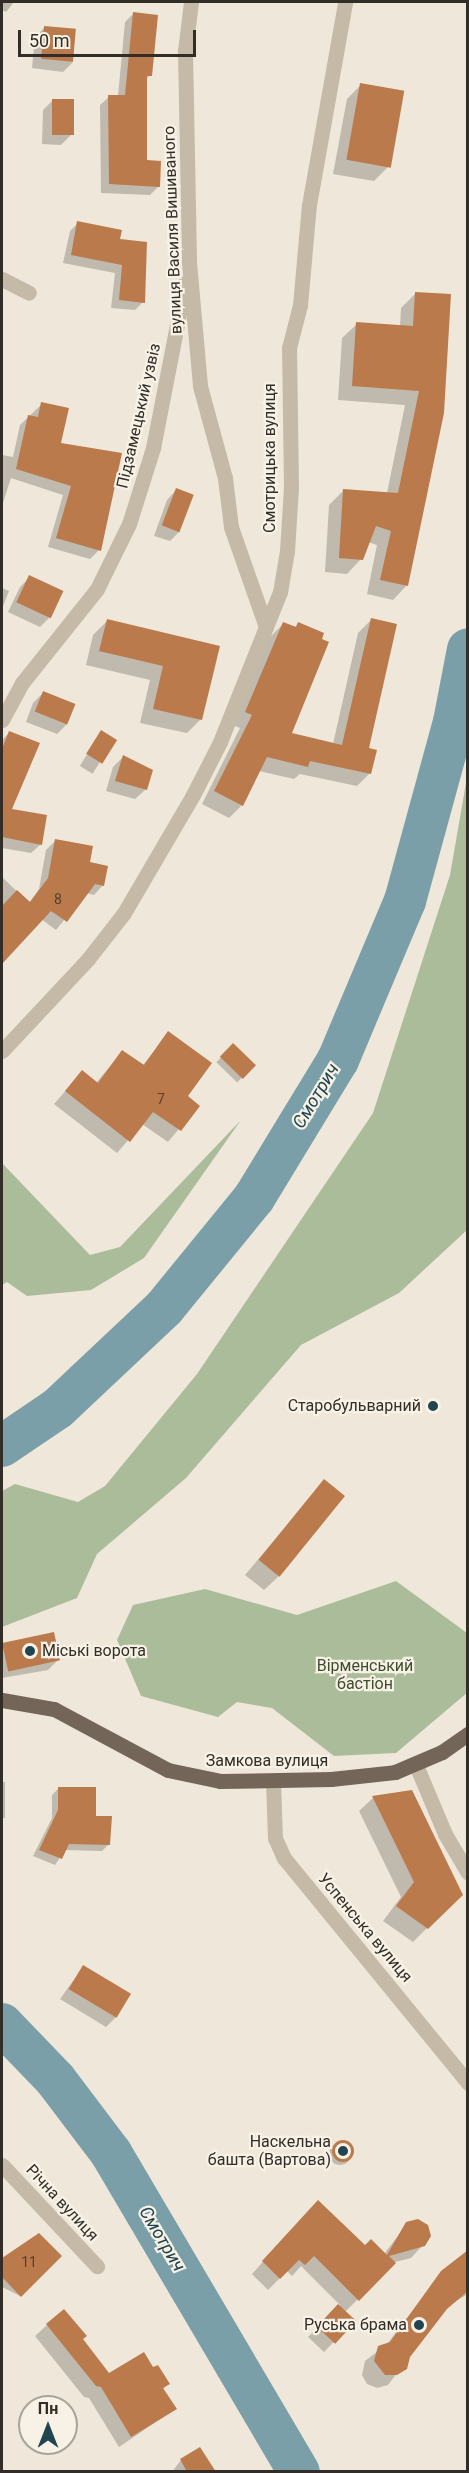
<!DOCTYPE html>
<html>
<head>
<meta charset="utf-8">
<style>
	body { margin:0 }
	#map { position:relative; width:469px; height:2473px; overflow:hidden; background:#efe8da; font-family:Roboto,sans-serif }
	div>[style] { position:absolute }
	.green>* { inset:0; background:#abbc9b }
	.shadow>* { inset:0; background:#0003; transform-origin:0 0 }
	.round { border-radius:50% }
	.river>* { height:42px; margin:-21px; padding:0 21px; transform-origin:21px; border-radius:21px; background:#7b9fa9 }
	.building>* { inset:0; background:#ba7a4c; transform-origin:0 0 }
	.minor>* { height:15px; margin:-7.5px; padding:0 7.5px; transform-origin:7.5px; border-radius:7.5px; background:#c5baa7 }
	.major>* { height:15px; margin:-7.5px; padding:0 7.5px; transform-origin:7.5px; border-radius:7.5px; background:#736659 }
	.dots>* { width:16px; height:16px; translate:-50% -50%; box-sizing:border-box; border:3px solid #f7f2e5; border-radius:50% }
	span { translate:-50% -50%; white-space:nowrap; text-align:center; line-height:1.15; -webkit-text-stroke:4.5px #f7f2e5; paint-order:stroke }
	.number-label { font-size:14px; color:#544030 }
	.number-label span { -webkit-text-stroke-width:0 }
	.street-label { font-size:16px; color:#322d27 }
	.poi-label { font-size:16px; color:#322d27 }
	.right { translate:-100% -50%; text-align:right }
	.left { translate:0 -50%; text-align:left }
	.park-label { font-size:16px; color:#3c4e2d }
	.water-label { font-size:18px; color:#204450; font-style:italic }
	.frame { position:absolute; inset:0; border:3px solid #322d27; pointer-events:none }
	.north { position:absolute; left:18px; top:2395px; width:60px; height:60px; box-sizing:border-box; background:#f7f2e5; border:2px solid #a8a399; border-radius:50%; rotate:0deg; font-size:16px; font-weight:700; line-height:24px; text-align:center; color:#322d27 }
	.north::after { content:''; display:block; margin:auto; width:21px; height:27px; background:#204450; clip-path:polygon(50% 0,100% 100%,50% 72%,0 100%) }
	.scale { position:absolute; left:18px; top:30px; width:178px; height:27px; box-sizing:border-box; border:3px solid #322d27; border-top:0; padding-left:8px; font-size:18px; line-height:21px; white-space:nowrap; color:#322d27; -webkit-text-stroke:4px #f7f2e5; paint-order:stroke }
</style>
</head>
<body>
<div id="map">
	<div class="green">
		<div style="clip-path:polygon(467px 777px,467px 1230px,399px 1293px,301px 1345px,186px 1478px,97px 1554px,77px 1598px,2px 1627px,2px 1491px,15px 1484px,78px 1502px,105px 1486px,197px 1374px,373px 1113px,450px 875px)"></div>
		<div style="clip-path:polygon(241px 1120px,144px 1258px,91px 1290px,27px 1296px,7px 1282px,2px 1285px,2px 1163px,90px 1255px,120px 1247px)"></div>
		<div style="clip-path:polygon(396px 1581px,467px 1633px,468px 1692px,396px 1753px,334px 1756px,272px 1708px,237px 1702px,218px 1717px,141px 1696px,117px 1640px,133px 1605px,205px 1589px,297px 1615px)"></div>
	</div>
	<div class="shadow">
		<div style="clip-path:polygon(2px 2px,14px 2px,6px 12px,2px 10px)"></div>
		<div style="clip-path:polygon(134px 13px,150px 75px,145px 80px,146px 162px,159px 186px,150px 195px,101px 193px,100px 105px,109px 97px,118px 96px,125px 22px)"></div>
		<div style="clip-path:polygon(45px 27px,73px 62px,63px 72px,32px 68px,35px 37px)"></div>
		<div style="clip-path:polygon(361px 85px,388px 167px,374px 181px,333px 174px,347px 99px)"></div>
		<div style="clip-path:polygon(53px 100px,71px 135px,61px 145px,42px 144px,43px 110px)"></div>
		<div style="clip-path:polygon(78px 223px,118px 240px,143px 302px,135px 310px,111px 308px,115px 273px,63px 263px,70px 231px)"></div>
		<div style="clip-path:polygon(416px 293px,443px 413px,407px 585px,393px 600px,367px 594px,377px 545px,368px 542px,361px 559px,347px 574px,325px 572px,329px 505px,343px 491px,387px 493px,405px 405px,338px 400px,342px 338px,357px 324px,400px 327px,401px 308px)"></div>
		<div style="clip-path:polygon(42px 404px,99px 550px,90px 559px,48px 547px,63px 495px,11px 478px,2px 506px,2px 455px,13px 457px,20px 425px)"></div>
		<div style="clip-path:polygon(176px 490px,180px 531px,170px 541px,154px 536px,167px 500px)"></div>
		<div style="clip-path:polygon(30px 577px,50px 617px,40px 627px,8px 612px,20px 587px)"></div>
		<div style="clip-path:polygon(2px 588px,9px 591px,2px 609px)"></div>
		<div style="clip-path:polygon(371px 620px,367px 749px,370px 773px,357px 786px,300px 774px,294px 779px,259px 771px,242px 805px,229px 818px,202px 804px,240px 728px,233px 725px,270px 637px,283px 624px,294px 628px,298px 624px,320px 640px,290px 734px,333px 744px,358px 633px)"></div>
		<div style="clip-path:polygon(107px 621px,218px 647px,201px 719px,187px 733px,140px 723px,150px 680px,86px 665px,93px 635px)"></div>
		<div style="clip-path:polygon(43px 693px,67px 724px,57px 734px,26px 722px,33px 703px)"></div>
		<div style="clip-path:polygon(10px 732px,10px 810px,41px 844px,31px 853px,2px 848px,2px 740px)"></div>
		<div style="left:101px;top:732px;width:15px;height:40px;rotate:32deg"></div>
		<div style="clip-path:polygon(123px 757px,151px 771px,145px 790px,135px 799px,106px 791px,113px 767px)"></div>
		<div style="clip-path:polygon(55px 841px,88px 864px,103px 885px,94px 895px,86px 893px,56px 930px,41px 919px,3px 959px,2px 877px,29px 903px,39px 889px,46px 850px)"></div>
		<div style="clip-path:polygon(169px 1033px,186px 1096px,198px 1106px,168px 1142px,142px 1124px,117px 1153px,54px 1104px,82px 1072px,96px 1083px,122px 1052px,142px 1066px)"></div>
		<div style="left:233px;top:1045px;width:29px;height:24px;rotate:44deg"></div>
		<div style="clip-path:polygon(324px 1481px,278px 1577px,264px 1590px,245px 1575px)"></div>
		<div style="clip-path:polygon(53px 1634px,58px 1660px,48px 1670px,2px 1678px,2px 1644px)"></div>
		<div style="left:2px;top:1782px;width:3px;height:36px"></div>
		<div style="clip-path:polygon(59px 1788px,94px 1817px,109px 1844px,102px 1851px,65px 1850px,55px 1865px,33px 1856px,52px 1818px,52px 1795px)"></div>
		<div style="clip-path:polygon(411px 1791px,461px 1894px,413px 1942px,383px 1921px,401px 1897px,359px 1811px,373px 1798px)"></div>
		<div style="clip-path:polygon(83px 1967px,116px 2017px,106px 2027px,60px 1999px)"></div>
		<div class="round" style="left:329px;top:2143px;width:22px;height:22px"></div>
		<div style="clip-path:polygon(306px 2214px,365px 2247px,384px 2254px,407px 2224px,423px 2245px,411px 2258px,395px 2262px,345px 2312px,354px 2321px,324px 2352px,308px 2337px,340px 2305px,301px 2266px,292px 2276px,287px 2271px,268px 2290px,252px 2274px)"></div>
		<div style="clip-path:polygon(38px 2235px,20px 2296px,2px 2287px,2px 2260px)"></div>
		<div style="clip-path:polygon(468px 2264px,468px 2294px,449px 2305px,388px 2385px,377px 2388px,367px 2384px,362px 2375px,365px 2361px,387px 2344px,442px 2272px)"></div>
		<div style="clip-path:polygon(47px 2325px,109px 2375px,153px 2369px,168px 2384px,163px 2389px,175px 2409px,119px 2447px,89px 2398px,84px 2397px,35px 2336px)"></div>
		<div style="clip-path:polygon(181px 2460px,205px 2472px,172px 2472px)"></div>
	</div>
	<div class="river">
		<div style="left:2px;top:1446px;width:68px;rotate:-34.2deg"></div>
		<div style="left:58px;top:1408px;width:147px;rotate:-43.3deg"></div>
		<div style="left:165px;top:1307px;width:141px;rotate:-50.8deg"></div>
		<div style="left:254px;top:1198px;width:162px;rotate:-58.7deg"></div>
		<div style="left:338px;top:1060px;width:173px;rotate:-67.2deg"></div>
		<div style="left:405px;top:901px;width:186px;rotate:-74.7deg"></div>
		<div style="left:454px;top:722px;width:74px;rotate:-79.1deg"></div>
		<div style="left:2px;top:2024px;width:76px;rotate:46.1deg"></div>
		<div style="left:55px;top:2079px;width:93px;rotate:52.9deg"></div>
		<div style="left:111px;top:2153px;width:370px;rotate:59.5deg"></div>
	</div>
	<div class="building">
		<div style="clip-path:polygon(133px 12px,158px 15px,152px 76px,147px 76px,147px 160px,161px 161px,160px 187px,109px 184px,108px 95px,125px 95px)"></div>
		<div style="left:44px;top:26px;width:32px;height:33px;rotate:5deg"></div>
		<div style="left:360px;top:83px;width:45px;height:78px;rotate:10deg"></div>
		<div style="left:52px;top:99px;width:22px;height:36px"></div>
		<div style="clip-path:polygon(77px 221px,122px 230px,120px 239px,147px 242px,145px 303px,119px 300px,122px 265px,71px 255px)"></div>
		<div style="clip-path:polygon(415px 292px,451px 294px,444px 413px,408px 586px,380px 580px,391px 531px,376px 526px,363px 560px,339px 558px,343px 489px,398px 493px,419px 391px,352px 386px,356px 322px,413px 326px)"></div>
		<div style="clip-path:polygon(41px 402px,69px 408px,61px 443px,122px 453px,101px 551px,56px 538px,71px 486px,16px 469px,28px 415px,38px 417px)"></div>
		<div style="left:176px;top:488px;width:19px;height:40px;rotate:21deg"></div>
		<div style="left:29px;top:575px;width:38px;height:30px;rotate:25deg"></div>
		<div style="clip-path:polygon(371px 618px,397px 624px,369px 748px,377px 750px,371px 774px,310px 761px,308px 767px,267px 757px,243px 806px,214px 791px,252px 715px,245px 712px,283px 622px,296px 627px,298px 622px,324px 633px,322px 639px,329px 642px,292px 733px,342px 745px)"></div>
		<div style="clip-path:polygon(107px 619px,220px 646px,202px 720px,153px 709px,163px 666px,99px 651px)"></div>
		<div style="left:43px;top:691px;width:35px;height:22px;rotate:22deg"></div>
		<div style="left:101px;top:730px;width:19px;height:28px;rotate:32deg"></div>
		<div style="clip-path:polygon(9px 731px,40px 743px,12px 809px,47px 815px,42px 845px,2px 837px,2px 749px)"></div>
		<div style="clip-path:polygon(123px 755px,153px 770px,147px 790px,115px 781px)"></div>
		<div style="clip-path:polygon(55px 839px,93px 846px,90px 862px,108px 866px,104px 886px,95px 884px,67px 922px,51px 911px,2px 964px,2px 906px,17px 890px,30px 902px,48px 878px)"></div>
		<div style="clip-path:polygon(168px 1031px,212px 1063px,188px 1096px,200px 1106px,181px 1131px,153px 1112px,130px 1142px,65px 1091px,82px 1070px,98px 1083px,122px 1050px,144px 1065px)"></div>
		<div style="left:233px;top:1043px;width:32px;height:19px;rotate:44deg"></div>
		<div style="left:324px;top:1479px;width:27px;height:104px;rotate:39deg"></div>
		<div style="left:54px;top:1632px;width:29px;height:53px;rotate:78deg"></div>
		<div style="clip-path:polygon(58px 1787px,96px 1787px,96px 1816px,112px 1816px,110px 1845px,69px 1844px,62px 1859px,39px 1850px,58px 1810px)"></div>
		<div style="clip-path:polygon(412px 1790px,463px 1895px,428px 1929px,396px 1906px,414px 1882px,372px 1796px)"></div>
		<div style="left:83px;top:1965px;width:56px;height:28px;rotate:31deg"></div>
		<div class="round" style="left:332px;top:2140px;width:22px;height:22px"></div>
		<div style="clip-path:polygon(318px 2200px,365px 2245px,371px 2239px,387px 2255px,406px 2222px,418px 2219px,428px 2225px,431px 2236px,425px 2246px,389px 2256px,396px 2263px,359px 2301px,314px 2256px,305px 2265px,299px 2260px,280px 2279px,262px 2261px)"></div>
		<div style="clip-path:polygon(39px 2233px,62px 2256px,21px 2297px,2px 2277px,2px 2258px)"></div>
		<div style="clip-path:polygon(468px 2250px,468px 2291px,447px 2309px,410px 2357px,407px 2369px,397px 2375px,385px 2375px,374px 2361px,378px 2346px,390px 2342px,441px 2271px)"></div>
		<div style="left:338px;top:2304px;width:25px;height:31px;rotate:43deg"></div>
		<div style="clip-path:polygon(64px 2309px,87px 2336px,83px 2339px,109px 2373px,144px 2352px,153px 2367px,158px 2365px,170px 2384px,163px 2388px,177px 2409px,131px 2437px,101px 2387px,96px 2386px,46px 2324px)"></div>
		<div style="clip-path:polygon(200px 2447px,216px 2472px,187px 2472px,180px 2459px)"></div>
	</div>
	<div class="minor">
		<div style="left:191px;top:2px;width:49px;rotate:97deg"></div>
		<div style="left:185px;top:51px;width:211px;rotate:88.9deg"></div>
		<div style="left:189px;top:262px;width:124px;rotate:84.9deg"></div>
		<div style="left:200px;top:386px;width:95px;rotate:74.8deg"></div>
		<div style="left:225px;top:478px;width:49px;rotate:83deg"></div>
		<div style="left:231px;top:527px;width:106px;rotate:70.7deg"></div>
		<div style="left:2px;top:279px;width:30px;rotate:27deg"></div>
		<div style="left:2px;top:720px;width:42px;rotate:-61.6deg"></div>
		<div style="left:22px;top:683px;width:120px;rotate:-51.4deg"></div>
		<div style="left:97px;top:589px;width:72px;rotate:-63.8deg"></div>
		<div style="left:129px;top:524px;width:80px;rotate:-72.5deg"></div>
		<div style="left:153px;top:448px;width:168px;rotate:-79deg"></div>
		<div style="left:2px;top:1051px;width:126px;rotate:-46.9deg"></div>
		<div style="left:88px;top:959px;width:58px;rotate:-52deg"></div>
		<div style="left:124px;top:913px;width:137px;rotate:-59.7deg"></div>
		<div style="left:193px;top:795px;width:59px;rotate:-63deg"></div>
		<div style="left:220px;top:742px;width:162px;rotate:-68.2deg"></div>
		<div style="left:280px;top:592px;width:42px;rotate:-80.3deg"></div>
		<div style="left:287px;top:551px;width:64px;rotate:-86.4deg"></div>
		<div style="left:291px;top:487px;width:139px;rotate:-90.8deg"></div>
		<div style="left:289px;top:348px;width:44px;rotate:-75.7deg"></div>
		<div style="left:300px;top:305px;width:100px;rotate:-84.9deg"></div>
		<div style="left:309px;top:205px;width:206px;rotate:-79.9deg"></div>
		<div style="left:416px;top:1765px;width:75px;rotate:67.2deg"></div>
		<div style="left:445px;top:1834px;width:45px;rotate:59.5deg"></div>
		<div style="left:273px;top:1781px;width:57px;rotate:88deg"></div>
		<div style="left:275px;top:1838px;width:22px;rotate:66deg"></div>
		<div style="left:284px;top:1858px;width:291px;rotate:50.7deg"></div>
		<div style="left:2px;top:2165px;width:139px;rotate:46.8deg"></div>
	</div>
	<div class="major">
		<div style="left:2px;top:1700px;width:53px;rotate:9.8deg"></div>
		<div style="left:54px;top:1709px;width:129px;rotate:28.2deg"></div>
		<div style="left:168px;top:1770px;width:53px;rotate:11.9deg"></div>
		<div style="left:220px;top:1781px;width:111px;rotate:-1deg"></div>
		<div style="left:331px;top:1779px;width:64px;rotate:-6.2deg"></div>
		<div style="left:395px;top:1772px;width:51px;rotate:-23.1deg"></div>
		<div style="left:442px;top:1752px;width:32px;rotate:-35deg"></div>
	</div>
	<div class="dots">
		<div style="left:433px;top:1406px;background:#204450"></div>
		<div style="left:30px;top:1651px;background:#204450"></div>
		<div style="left:343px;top:2151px;background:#204450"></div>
		<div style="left:419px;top:2325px;background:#204450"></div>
	</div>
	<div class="number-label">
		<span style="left:58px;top:899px">8</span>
		<span style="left:161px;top:1099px">7</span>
		<span style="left:29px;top:2262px">11</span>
	</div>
	<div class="street-label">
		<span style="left:173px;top:230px;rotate:-92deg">вулиця Василя Вишиваного</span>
		<span style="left:139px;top:416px;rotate:-77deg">Підзамецький узвіз</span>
		<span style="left:270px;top:458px;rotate:-90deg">Смотрицька вулиця</span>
		<span style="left:267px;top:1761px">Замкова вулиця</span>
		<span style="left:365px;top:1928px;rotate:50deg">Успенська вулиця</span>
		<span style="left:62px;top:2203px;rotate:47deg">Річна вулиця</span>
	</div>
	<div class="poi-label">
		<span class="right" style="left:421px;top:1406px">Старобульварний</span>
		<span class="left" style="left:42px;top:1651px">Міські ворота</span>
		<span class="right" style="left:331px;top:2151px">Наскельна<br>башта (Вартова)</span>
		<span class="right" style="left:407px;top:2325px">Руська брама</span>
	</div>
	<div class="park-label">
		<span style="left:365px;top:1675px">Вірменський<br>бастіон</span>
	</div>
	<div class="water-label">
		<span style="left:316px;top:1096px;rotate:-59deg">Смотрич</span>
		<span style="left:162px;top:2239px;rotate:59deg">Смотрич</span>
	</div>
	<div class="frame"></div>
	<div class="north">Пн</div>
	<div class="scale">50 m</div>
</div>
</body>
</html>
